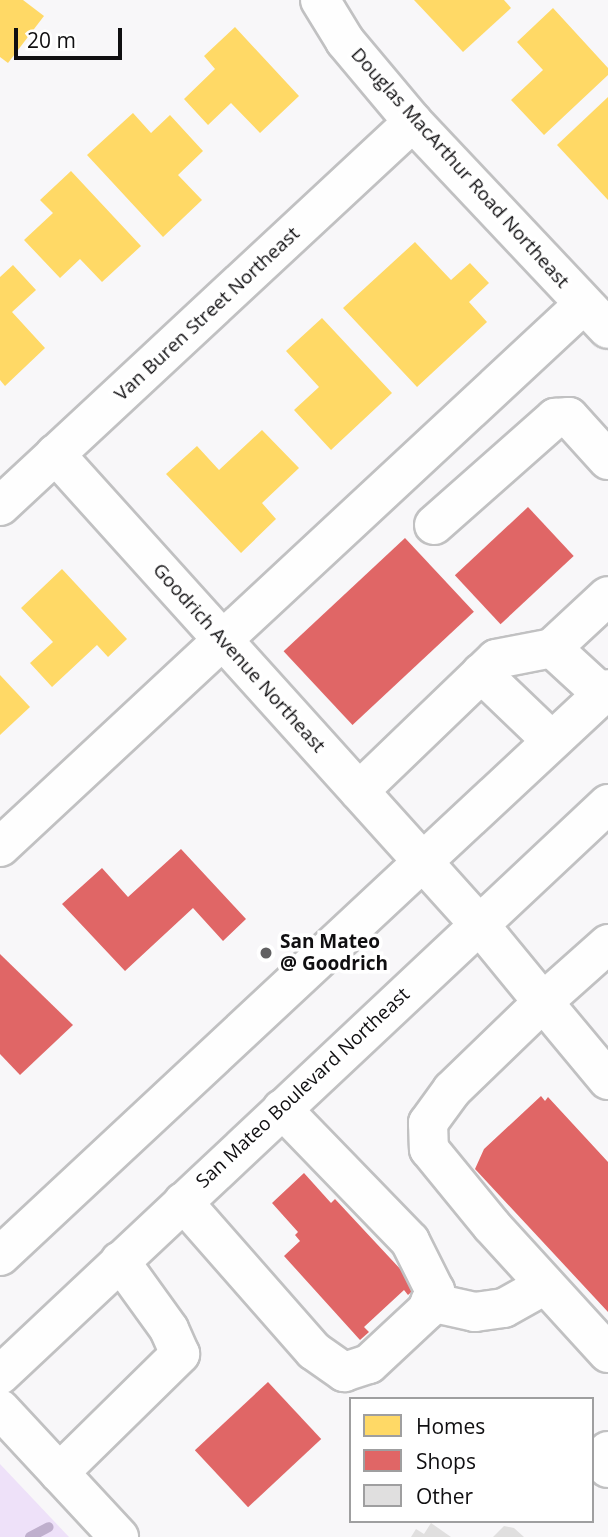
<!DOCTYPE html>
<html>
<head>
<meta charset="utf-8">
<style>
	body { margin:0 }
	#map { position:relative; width:608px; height:1537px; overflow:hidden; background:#f8f7f9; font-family:"Open Sans",sans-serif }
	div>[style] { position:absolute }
	.green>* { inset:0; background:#eee1f9 }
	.homes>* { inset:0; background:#ffd966 }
	.shops>* { inset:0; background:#e06666; transform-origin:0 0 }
	.stream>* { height:10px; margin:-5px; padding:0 5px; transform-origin:5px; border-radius:5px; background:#bfafcd }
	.building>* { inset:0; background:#e0dfdf }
	.roads { filter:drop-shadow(2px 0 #c1c1c2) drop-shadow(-2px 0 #c1c1c2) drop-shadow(0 2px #c1c1c2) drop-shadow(0 -2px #c1c1c2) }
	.minor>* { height:38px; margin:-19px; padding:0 19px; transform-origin:19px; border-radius:19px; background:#fefefe }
	.major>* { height:38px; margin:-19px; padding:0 19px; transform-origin:19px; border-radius:19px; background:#fefefe }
	.dots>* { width:19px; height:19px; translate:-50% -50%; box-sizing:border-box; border:4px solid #fff; border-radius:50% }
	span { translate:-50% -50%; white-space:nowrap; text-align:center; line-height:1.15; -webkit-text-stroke:7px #fff; paint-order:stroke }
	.street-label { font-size:19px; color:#100f11 }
	.poi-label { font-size:19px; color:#100f11; font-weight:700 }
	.left { translate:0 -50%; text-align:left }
	.legend { position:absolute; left:349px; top:1397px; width:245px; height:126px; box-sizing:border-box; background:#fff; border:2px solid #9f9fa0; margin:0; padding:9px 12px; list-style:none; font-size:21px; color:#100f11 }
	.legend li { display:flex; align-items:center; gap:14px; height:35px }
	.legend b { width:35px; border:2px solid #9f9fa0 }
	.scale { position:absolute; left:14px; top:28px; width:108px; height:32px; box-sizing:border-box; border:4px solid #100f11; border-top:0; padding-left:9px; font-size:21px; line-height:24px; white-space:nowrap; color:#100f11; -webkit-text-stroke:5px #fff; paint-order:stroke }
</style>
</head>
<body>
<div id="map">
	<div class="green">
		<div style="clip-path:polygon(0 1464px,69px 1537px,0 1537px)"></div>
	</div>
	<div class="homes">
		<div style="clip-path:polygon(0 0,23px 0,44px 16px,8px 63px,0 57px)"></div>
		<div style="clip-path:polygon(414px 0,504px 0,511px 8px,463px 52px)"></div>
		<div style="clip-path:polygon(553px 8px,608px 68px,608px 75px,544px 135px,511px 100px,543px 70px,517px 42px)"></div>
		<div style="clip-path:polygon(235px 27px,299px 96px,260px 133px,231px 103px,208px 125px,184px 99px,215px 69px,204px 56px)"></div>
		<div style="clip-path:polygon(608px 97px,608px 200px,557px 145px)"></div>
		<div style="clip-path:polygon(133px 113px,151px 133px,170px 115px,203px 151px,178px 175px,202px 200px,163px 237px,87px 155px)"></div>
		<div style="clip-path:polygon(71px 171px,141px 246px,102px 282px,80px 259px,60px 278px,24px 240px,53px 213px,40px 200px)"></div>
		<div style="clip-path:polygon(415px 242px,451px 280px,470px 263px,489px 283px,469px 302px,487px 322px,417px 387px,343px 308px)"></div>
		<div style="clip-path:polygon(13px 265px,36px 290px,12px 312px,45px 348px,5px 386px,0 380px,0 277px)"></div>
		<div style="clip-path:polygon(322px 318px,392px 393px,331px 450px,294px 410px,319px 387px,286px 351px)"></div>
		<div style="clip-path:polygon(262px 430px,299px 468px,262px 503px,276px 519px,241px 553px,166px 474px,197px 446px,219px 470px)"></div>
		<div style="clip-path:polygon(62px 569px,127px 639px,108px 657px,97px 645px,52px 687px,30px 663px,53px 642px,21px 608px)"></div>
		<div style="clip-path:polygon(0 675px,30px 707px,0 735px)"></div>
	</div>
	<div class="shops">
		<div style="left:528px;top:507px;width:67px;height:100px;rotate:47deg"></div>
		<div style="left:405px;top:538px;width:101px;height:166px;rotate:47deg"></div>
		<div style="clip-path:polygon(181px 849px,246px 919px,223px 941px,193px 908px,125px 971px,62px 904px,102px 868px,128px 897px)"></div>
		<div style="clip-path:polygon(0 954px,73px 1025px,20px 1075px,0 1054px)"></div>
		<div style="clip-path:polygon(541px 1096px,545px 1101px,548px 1097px,608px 1162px,608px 1312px,475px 1169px,484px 1149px)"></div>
		<div style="clip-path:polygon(304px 1173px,331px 1203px,335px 1199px,417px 1287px,408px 1295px,404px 1290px,364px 1327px,369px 1332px,360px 1340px,284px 1256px,300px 1241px,295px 1235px,298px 1232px,272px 1203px)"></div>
		<div style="left:268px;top:1382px;width:78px;height:100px;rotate:47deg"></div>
	</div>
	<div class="stream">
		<div style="left:30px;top:1537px;width:21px;rotate:-28deg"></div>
	</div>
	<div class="building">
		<div style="clip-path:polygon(431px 1523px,451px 1537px,411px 1537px,416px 1529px,424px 1534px)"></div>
		<div style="clip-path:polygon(504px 1526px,514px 1528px,524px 1537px,493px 1537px)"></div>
	</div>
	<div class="roads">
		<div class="minor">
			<div style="left:320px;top:0;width:48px;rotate:58.6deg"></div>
			<div style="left:345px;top:41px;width:106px;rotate:50deg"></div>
			<div style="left:413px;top:122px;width:284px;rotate:46.7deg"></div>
			<div style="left:55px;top:454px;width:632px;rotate:47.95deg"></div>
			<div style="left:478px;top:923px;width:102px;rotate:50.6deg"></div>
			<div style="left:543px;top:1002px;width:87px;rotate:-41.7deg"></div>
			<div style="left:0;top:506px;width:564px;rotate:-42.92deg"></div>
			<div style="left:434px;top:525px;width:162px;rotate:-41.5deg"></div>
			<div style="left:555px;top:418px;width:14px;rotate:-4deg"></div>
			<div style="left:569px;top:417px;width:58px;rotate:47.8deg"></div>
			<div style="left:552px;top:648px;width:68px;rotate:42.6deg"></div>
			<div style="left:481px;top:673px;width:98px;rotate:43.8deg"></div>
			<div style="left:359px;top:791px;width:190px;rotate:-43.9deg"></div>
			<div style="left:496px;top:659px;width:57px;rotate:-11.1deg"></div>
			<div style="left:552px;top:648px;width:76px;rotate:-42.9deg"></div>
			<div style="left:0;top:847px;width:797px;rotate:-42.92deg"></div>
			<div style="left:608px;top:1080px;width:102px;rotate:-129.8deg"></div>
			<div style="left:543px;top:1002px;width:127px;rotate:136deg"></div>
			<div style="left:452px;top:1090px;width:41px;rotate:126deg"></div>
			<div style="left:428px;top:1123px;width:26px;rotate:88deg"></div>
			<div style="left:429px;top:1149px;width:99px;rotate:50.7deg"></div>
			<div style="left:492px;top:1226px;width:172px;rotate:47.6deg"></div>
			<div style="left:183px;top:1202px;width:198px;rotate:48.7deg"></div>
			<div style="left:314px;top:1351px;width:37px;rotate:35deg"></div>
			<div style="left:344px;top:1372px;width:26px;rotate:-18deg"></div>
			<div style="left:369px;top:1364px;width:79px;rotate:-43deg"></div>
			<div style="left:427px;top:1310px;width:21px;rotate:-67deg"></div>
			<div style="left:435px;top:1291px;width:56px;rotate:-116.6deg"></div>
			<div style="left:410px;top:1241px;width:184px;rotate:-134.1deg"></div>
			<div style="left:430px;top:1302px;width:46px;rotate:12.5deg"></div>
			<div style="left:475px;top:1312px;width:29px;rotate:-8deg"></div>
			<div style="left:504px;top:1308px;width:47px;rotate:-29.3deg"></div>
			<div style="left:0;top:1409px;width:175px;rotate:47.1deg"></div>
			<div style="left:608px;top:1451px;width:17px;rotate:90deg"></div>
			<div style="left:59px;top:1473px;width:170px;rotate:-44.5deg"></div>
			<div style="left:180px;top:1354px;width:27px;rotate:-114deg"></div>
			<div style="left:169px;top:1329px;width:84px;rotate:-125.8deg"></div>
		</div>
		<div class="major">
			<div style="left:0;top:1256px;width:831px;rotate:-43deg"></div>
			<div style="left:0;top:1375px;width:834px;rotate:-43.2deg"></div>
		</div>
	</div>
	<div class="dots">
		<div style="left:266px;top:953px;background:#616062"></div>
	</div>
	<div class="street-label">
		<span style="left:460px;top:168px;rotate:48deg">Douglas MacArthur Road Northeast</span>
		<span style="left:207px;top:314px;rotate:-43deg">Van Buren Street Northeast</span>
		<span style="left:239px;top:658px;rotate:48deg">Goodrich Avenue Northeast</span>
		<span style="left:303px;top:1088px;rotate:-43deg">San Mateo Boulevard Northeast</span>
	</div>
	<div class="poi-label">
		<span class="left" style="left:280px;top:953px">San Mateo<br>@ Goodrich</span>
	</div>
	<ul class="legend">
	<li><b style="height:19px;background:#ffd966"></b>Homes</li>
	<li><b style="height:19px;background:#e06666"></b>Shops</li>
	<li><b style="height:19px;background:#e0dfdf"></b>Other</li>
	</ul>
	<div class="scale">20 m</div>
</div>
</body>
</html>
